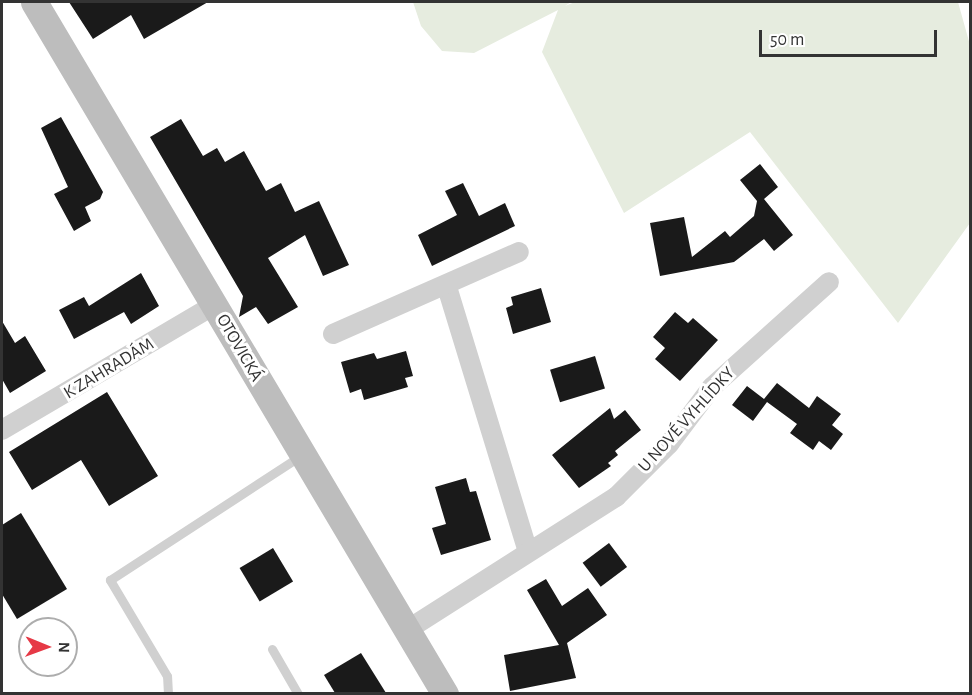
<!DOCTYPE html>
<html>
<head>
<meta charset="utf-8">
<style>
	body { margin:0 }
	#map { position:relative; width:972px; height:695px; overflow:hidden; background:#fff; font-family:"Alegreya Sans",sans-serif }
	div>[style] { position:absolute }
	.green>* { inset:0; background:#e6ecdf }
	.building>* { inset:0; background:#1a1a1a; transform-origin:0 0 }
	.lane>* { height:9px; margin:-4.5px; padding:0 4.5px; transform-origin:4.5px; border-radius:4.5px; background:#d0d0d0 }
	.street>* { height:20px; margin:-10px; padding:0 10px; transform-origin:10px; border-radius:10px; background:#d0d0d0 }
	.secondary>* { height:27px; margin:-13.5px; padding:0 13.5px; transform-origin:13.5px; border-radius:13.5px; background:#bdbdbd }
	span { translate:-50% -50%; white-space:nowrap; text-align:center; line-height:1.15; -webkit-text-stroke:6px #fff; paint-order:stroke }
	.street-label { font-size:18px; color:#333 }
	.frame { position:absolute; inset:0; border:3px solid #333; pointer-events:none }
	.north { position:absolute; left:18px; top:617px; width:60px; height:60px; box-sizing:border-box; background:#fff; border:2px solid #adadad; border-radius:50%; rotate:91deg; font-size:16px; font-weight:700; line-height:24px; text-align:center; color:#333 }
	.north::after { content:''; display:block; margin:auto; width:21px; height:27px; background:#e63946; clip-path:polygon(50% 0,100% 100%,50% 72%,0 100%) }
	.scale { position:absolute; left:759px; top:30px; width:178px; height:27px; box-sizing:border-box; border:3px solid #333; border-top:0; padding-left:8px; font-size:18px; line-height:21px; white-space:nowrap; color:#333; -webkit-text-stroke:4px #fff; paint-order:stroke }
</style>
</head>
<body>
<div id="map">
	<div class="green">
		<div style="clip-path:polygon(413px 2px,571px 2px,565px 6px,575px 2px,958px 2px,970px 45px,970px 223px,898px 323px,750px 132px,624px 213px,542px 52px,558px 10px,474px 53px,442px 51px,421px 26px)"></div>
	</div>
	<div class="building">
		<div style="clip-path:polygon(69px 2px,208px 2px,144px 39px,131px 15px,93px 39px)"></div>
		<div style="clip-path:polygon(61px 117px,103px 192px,100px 199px,85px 207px,91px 221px,74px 231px,54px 194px,68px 187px,41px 128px)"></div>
		<div style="clip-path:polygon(181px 119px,203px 156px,217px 148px,225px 162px,244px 151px,266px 191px,281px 183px,295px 212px,319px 201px,349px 265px,323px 276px,305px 235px,268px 258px,298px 307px,268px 324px,256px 307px,239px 317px,243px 296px,150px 137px)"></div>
		<div style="clip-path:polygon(760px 164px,778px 187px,764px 199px,793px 235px,774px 251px,764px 239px,734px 262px,660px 276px,650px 223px,684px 217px,692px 257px,725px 231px,730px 237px,754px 216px,757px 201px,740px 180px)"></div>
		<div style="clip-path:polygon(463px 183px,479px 216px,505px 203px,515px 226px,432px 266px,418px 235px,457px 215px,445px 191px)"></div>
		<div style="clip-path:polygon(141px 273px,159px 306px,131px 324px,124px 312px,74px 339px,59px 310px,84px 297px,89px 306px)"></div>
		<div style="clip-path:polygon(541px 288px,551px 322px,513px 334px,506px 308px,513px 305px,511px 297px)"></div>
		<div style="clip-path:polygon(675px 312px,688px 323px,693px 318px,718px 340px,680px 381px,655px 359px,665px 348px,653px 337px)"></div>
		<div style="clip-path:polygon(2px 321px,15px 343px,25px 336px,46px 371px,10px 393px,2px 379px)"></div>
		<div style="clip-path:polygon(406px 351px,413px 376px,405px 378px,408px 387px,364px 400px,361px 389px,350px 393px,341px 362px,374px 353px,377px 359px)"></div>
		<div style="left:595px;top:356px;width:34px;height:47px;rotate:73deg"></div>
		<div style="clip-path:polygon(777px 383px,809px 408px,817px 396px,841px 414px,832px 425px,843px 434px,831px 450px,819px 441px,813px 450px,790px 433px,797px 424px,767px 402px,753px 421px,732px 405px,747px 386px,764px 399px)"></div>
		<div style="clip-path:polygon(107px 392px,158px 476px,109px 506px,81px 460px,32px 490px,9px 452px)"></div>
		<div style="clip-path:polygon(610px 408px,614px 419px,625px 410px,641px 430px,615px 451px,618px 455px,608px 463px,611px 466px,579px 488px,552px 455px)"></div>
		<div style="clip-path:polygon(466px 478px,470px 492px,476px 491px,491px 540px,441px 555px,432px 528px,446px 524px,435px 487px)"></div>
		<div style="clip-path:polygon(21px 513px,67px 589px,17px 619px,2px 594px,2px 525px)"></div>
		<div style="left:609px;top:543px;width:30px;height:33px;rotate:53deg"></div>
		<div style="left:273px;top:548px;width:39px;height:39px;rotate:59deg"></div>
		<div style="clip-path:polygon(546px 579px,562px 606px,588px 588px,607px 615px,567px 643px,576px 678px,510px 691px,504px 655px,559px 645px,527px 590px)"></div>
		<div style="clip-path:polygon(361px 653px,386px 693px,335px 693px,324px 675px)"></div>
	</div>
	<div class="lane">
		<div style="left:272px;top:649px;width:52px;rotate:60deg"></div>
		<div style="left:168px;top:694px;width:18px;rotate:-93deg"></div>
		<div style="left:167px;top:676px;width:112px;rotate:-120.7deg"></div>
		<div style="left:110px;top:580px;width:227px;rotate:-33.1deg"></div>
	</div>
	<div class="street">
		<div style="left:447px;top:287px;width:277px;rotate:73deg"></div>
		<div style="left:333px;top:334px;width:203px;rotate:-23.8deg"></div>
		<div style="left:2px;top:430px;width:246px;rotate:-30.5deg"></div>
		<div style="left:407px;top:630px;width:248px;rotate:-32.5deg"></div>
		<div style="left:616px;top:497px;width:75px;rotate:-45deg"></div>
		<div style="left:669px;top:444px;width:71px;rotate:-53deg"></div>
		<div style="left:712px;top:387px;width:157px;rotate:-41.9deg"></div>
	</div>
	<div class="secondary">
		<div style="left:34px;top:2px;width:805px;rotate:59.29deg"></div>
	</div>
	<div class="street-label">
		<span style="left:239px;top:348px;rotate:60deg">OTOVICKÁ</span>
		<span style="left:109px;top:369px;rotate:-31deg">K ZAHRADÁM</span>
		<span style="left:687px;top:420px;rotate:-48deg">U NOVÉ VYHLÍDKY</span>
	</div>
	<div class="frame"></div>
	<div class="north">N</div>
	<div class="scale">50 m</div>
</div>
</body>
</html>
